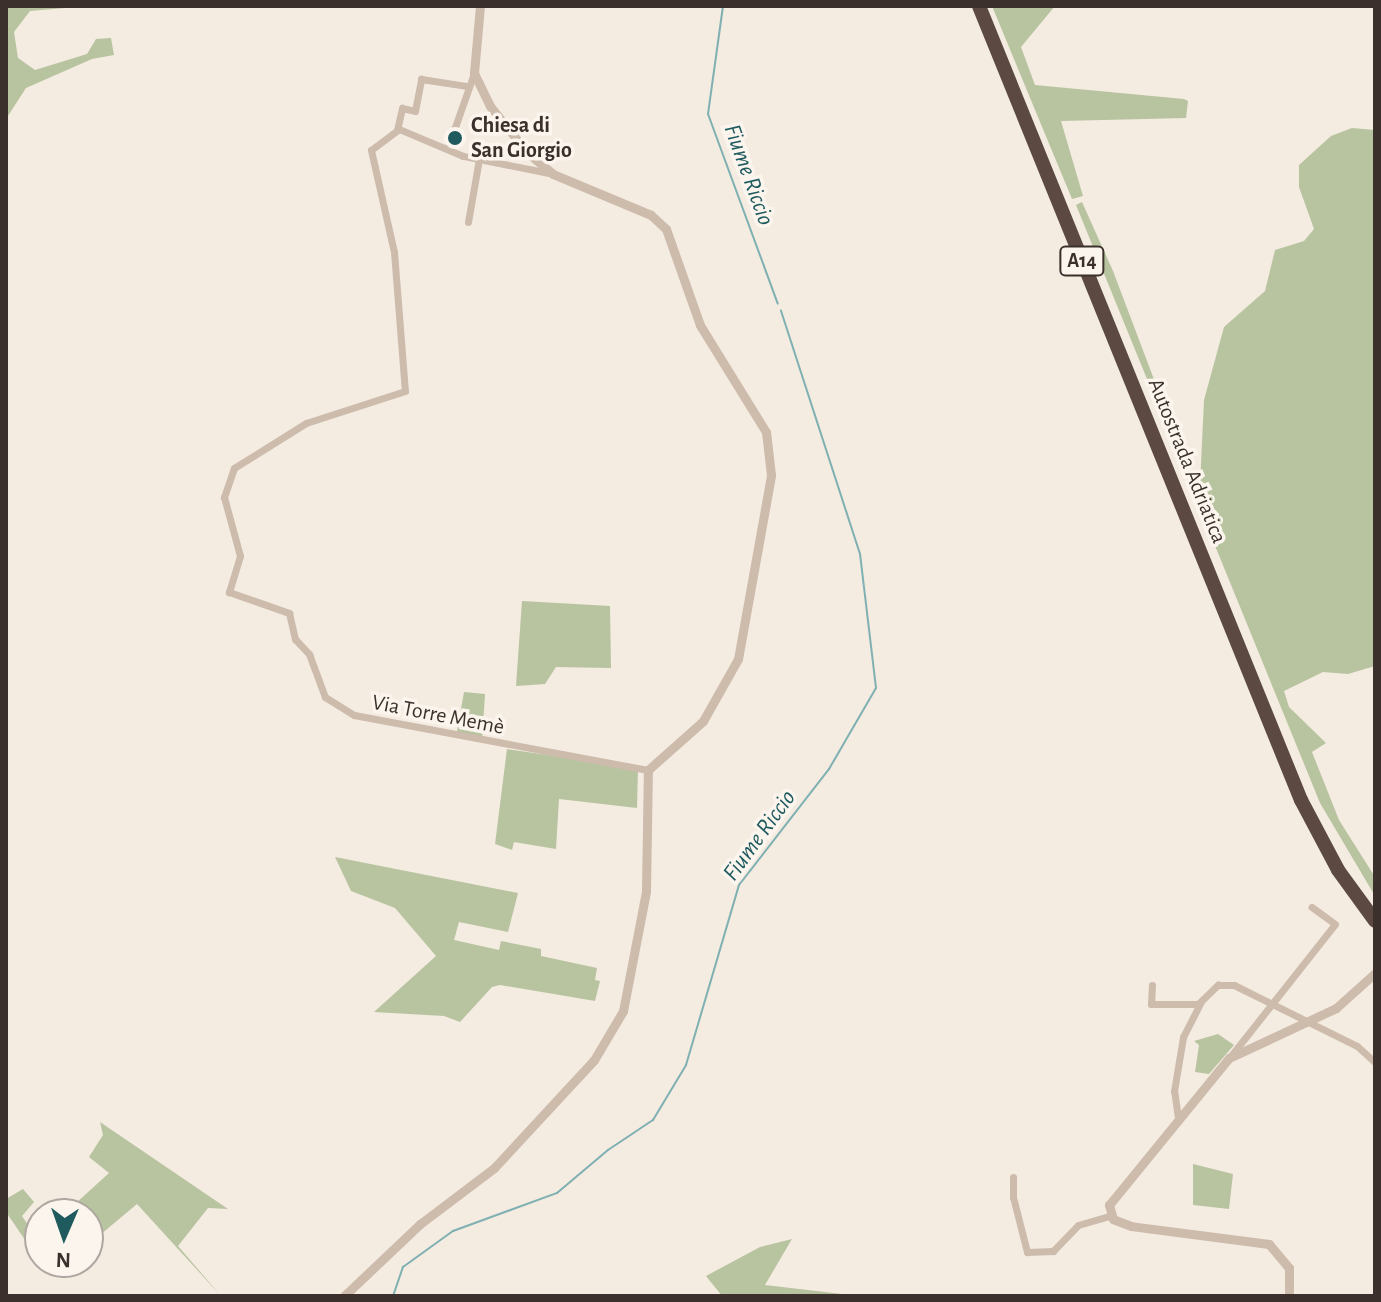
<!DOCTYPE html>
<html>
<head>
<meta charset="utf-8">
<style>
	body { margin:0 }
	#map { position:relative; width:1381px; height:1302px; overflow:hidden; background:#f4ebe1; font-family:"Alegreya Sans",sans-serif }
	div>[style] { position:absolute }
	.green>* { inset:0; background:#b8c4a0 }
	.stream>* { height:2px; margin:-1px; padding:0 1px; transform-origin:1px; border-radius:1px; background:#7fb0b2 }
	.minor>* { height:7px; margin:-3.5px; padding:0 3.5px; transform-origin:3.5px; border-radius:3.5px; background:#cdbbac }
	.tertiary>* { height:9px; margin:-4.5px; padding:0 4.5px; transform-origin:4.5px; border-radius:4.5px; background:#cdbbac }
	.motorway>* { height:14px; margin:-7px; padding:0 7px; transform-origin:7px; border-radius:7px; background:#5c4a42 }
	.dots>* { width:22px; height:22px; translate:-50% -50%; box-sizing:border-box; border:4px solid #fbf5ee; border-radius:50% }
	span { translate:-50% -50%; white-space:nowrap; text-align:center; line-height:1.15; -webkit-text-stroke:7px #fbf5ee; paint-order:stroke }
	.shield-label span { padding:2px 6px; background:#fbf5ee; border:2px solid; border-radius:6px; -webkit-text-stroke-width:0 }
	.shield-label { font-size:20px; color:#3b302b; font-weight:700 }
	.poi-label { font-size:22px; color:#3b302b; font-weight:700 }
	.left { translate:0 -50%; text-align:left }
	.street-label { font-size:22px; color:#3b302b }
	.water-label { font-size:24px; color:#1f5a5e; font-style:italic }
	.frame { position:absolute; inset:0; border:8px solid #3b302b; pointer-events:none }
	.north { position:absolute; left:24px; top:1198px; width:80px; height:80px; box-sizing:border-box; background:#fbf5ee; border:2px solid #aea6a0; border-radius:50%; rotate:182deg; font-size:22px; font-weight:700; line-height:32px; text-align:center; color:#3b302b }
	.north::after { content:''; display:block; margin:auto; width:28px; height:36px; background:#1f5a5e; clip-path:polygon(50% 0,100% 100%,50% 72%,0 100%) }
</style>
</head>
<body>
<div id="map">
	<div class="green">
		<div style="clip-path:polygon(6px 6px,89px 6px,30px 11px,14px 32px,18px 58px,35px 70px,87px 54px,96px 39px,111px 38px,114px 55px,92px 59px,26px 88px,6px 119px)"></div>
		<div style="clip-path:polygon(992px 6px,1055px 6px,1021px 47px,1035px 85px,1184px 99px,1188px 101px,1186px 118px,1061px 121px,1083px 196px,1072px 199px)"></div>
		<div style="clip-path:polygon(1352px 128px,1375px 130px,1375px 666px,1348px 674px,1323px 672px,1284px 691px,1289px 707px,1326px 743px,1312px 752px,1339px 820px,1375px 877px,1375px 896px,1320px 803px,1076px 205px,1082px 202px,1113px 271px,1194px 485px,1200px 485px,1204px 400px,1224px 327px,1265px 291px,1275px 250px,1304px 241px,1314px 229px,1299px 187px,1299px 165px,1331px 136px)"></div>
		<div style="clip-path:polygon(522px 601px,610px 606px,611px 668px,556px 667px,545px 684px,516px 686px)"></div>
		<div style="clip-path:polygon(464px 692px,485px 694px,482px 741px,456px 737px)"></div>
		<div style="clip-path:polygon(507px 749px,638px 768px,637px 808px,559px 799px,556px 849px,514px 842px,512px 850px,495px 844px)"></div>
		<div style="clip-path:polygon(335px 857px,518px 893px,508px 932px,459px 922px,454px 940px,499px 950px,501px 941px,541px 949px,541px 956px,597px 968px,595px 980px,600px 981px,595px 1001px,500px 985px,492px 987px,460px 1022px,444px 1016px,374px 1012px,436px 956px,395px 908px,351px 891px)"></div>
		<div style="clip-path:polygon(1218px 1034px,1234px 1045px,1209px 1074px,1195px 1072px,1199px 1045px,1194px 1041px)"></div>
		<div style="clip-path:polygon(100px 1122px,228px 1209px,208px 1208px,178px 1246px,221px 1296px,137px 1204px,88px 1245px,88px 1214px,64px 1214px,109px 1173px,89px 1157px,103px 1135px)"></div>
		<div style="clip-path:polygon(1193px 1164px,1233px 1174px,1229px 1209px,1193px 1205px)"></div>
		<div style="clip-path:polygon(23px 1189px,34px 1202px,22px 1216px,40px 1243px,40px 1262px,6px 1212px,6px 1199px)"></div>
		<div style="clip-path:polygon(792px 1239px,765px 1285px,859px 1296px,722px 1296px,706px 1276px,760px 1247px)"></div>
	</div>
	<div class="stream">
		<div style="left:723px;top:6px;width:109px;rotate:97.9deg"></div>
		<div style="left:708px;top:114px;width:202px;rotate:69.8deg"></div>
		<div style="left:393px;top:1296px;width:31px;rotate:-71deg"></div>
		<div style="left:403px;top:1267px;width:62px;rotate:-35.8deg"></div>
		<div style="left:453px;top:1231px;width:111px;rotate:-20.1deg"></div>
		<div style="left:557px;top:1193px;width:67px;rotate:-40.1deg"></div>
		<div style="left:608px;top:1150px;width:54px;rotate:-33.7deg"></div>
		<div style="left:653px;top:1120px;width:64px;rotate:-59deg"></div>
		<div style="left:686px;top:1065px;width:188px;rotate:-73.6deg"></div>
		<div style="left:739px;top:885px;width:147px;rotate:-52.2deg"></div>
		<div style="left:829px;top:769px;width:94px;rotate:-59.9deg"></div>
		<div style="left:876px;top:688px;width:135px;rotate:-96.8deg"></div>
		<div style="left:860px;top:554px;width:256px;rotate:-108deg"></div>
	</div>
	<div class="minor">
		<div style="left:397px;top:130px;width:23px;rotate:-77deg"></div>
		<div style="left:402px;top:108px;width:13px;rotate:13deg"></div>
		<div style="left:415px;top:111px;width:33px;rotate:-79deg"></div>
		<div style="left:421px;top:79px;width:47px;rotate:8.7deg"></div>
		<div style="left:448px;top:147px;width:78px;rotate:-70.6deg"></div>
		<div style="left:549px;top:173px;width:88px;rotate:-168.8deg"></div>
		<div style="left:463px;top:156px;width:69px;rotate:-157.1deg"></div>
		<div style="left:399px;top:129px;width:35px;rotate:143deg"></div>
		<div style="left:371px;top:150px;width:105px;rotate:77.3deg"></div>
		<div style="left:394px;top:252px;width:139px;rotate:85.5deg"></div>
		<div style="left:405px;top:391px;width:104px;rotate:162.1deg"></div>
		<div style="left:306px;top:423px;width:85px;rotate:148deg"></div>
		<div style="left:234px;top:468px;width:31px;rotate:109deg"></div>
		<div style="left:224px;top:497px;width:61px;rotate:74.8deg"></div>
		<div style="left:240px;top:556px;width:38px;rotate:107deg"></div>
		<div style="left:229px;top:592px;width:64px;rotate:19.3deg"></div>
		<div style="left:289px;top:613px;width:27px;rotate:77deg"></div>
		<div style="left:295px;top:639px;width:21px;rotate:47deg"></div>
		<div style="left:309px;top:654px;width:46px;rotate:69.6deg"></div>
		<div style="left:325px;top:697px;width:34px;rotate:32deg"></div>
		<div style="left:354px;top:715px;width:299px;rotate:10.6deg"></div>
		<div style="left:468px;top:222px;width:64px;rotate:-80.1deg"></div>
		<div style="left:1152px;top:985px;width:19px;rotate:93deg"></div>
		<div style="left:1151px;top:1004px;width:47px"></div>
		<div style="left:1198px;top:1004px;width:28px;rotate:-44deg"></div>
		<div style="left:1218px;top:985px;width:16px"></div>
		<div style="left:1234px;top:985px;width:137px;rotate:26.4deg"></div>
		<div style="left:1357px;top:1046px;width:24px;rotate:42deg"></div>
		<div style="left:1230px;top:1057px;width:169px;rotate:-51.7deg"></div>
		<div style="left:1335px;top:924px;width:29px;rotate:-144deg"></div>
		<div style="left:1178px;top:1118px;width:27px;rotate:-98deg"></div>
		<div style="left:1174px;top:1091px;width:55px;rotate:-80.5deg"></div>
		<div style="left:1183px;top:1037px;width:39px;rotate:-63deg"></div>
		<div style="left:1013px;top:1177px;width:20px;rotate:90deg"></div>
		<div style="left:1013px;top:1197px;width:57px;rotate:75.7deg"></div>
		<div style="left:1027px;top:1252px;width:26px;rotate:-2deg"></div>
		<div style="left:1053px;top:1251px;width:36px;rotate:-46deg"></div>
		<div style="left:1078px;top:1225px;width:33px;rotate:-16deg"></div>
	</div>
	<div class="tertiary">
		<div style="left:344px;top:1296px;width:105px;rotate:-43.5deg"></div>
		<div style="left:420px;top:1224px;width:93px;rotate:-37.1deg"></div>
		<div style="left:494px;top:1168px;width:147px;rotate:-47.2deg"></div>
		<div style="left:594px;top:1060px;width:57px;rotate:-59.4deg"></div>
		<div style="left:623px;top:1011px;width:122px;rotate:-79.1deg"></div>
		<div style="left:646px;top:891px;width:121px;rotate:-89.1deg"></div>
		<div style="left:648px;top:770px;width:74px;rotate:-41.7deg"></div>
		<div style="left:703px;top:721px;width:71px;rotate:-60.6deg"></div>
		<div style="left:738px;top:659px;width:187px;rotate:-79.8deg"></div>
		<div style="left:771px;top:475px;width:43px;rotate:-96.6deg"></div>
		<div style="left:766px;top:432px;width:126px;rotate:-121.7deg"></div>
		<div style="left:700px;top:325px;width:102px;rotate:-109.5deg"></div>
		<div style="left:666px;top:229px;width:21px;rotate:-137deg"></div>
		<div style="left:651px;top:215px;width:106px;rotate:-157.3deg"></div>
		<div style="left:553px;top:174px;width:35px;rotate:-140deg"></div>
		<div style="left:526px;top:151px;width:58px;rotate:-128.7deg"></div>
		<div style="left:490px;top:106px;width:37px;rotate:-116deg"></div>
		<div style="left:474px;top:73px;width:67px;rotate:-84.9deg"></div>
		<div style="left:1289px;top:1296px;width:28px;rotate:-90deg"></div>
		<div style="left:1289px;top:1268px;width:31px;rotate:-130deg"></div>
		<div style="left:1269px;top:1244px;width:139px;rotate:-172.6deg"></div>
		<div style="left:1131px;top:1226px;width:19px;rotate:-159deg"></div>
		<div style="left:1113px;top:1219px;width:15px;rotate:-106deg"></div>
		<div style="left:1109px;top:1205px;width:190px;rotate:-50.8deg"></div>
		<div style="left:1229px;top:1058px;width:118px;rotate:-25deg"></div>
		<div style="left:1336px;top:1008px;width:52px;rotate:-41.9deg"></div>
	</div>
	<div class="motorway">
		<div style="left:979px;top:6px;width:857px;rotate:67.93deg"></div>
		<div style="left:1301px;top:800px;width:79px;rotate:62.1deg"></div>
		<div style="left:1338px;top:870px;width:63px;rotate:54deg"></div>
	</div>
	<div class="dots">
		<div style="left:455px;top:138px;background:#1f5a5e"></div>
	</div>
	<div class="shield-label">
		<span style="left:1082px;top:261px">A14</span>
	</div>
	<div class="poi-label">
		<span class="left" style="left:471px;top:138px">Chiesa di<br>San Giorgio</span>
	</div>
	<div class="street-label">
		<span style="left:1187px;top:461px;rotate:68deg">Autostrada Adriatica</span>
		<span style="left:438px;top:715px;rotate:11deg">Via Torre Memè</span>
	</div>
	<div class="water-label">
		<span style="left:748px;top:175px;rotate:70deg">Fiume Riccio</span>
		<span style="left:760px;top:836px;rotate:-54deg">Fiume Riccio</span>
	</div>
	<div class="frame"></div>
	<div class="north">N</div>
</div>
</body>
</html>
